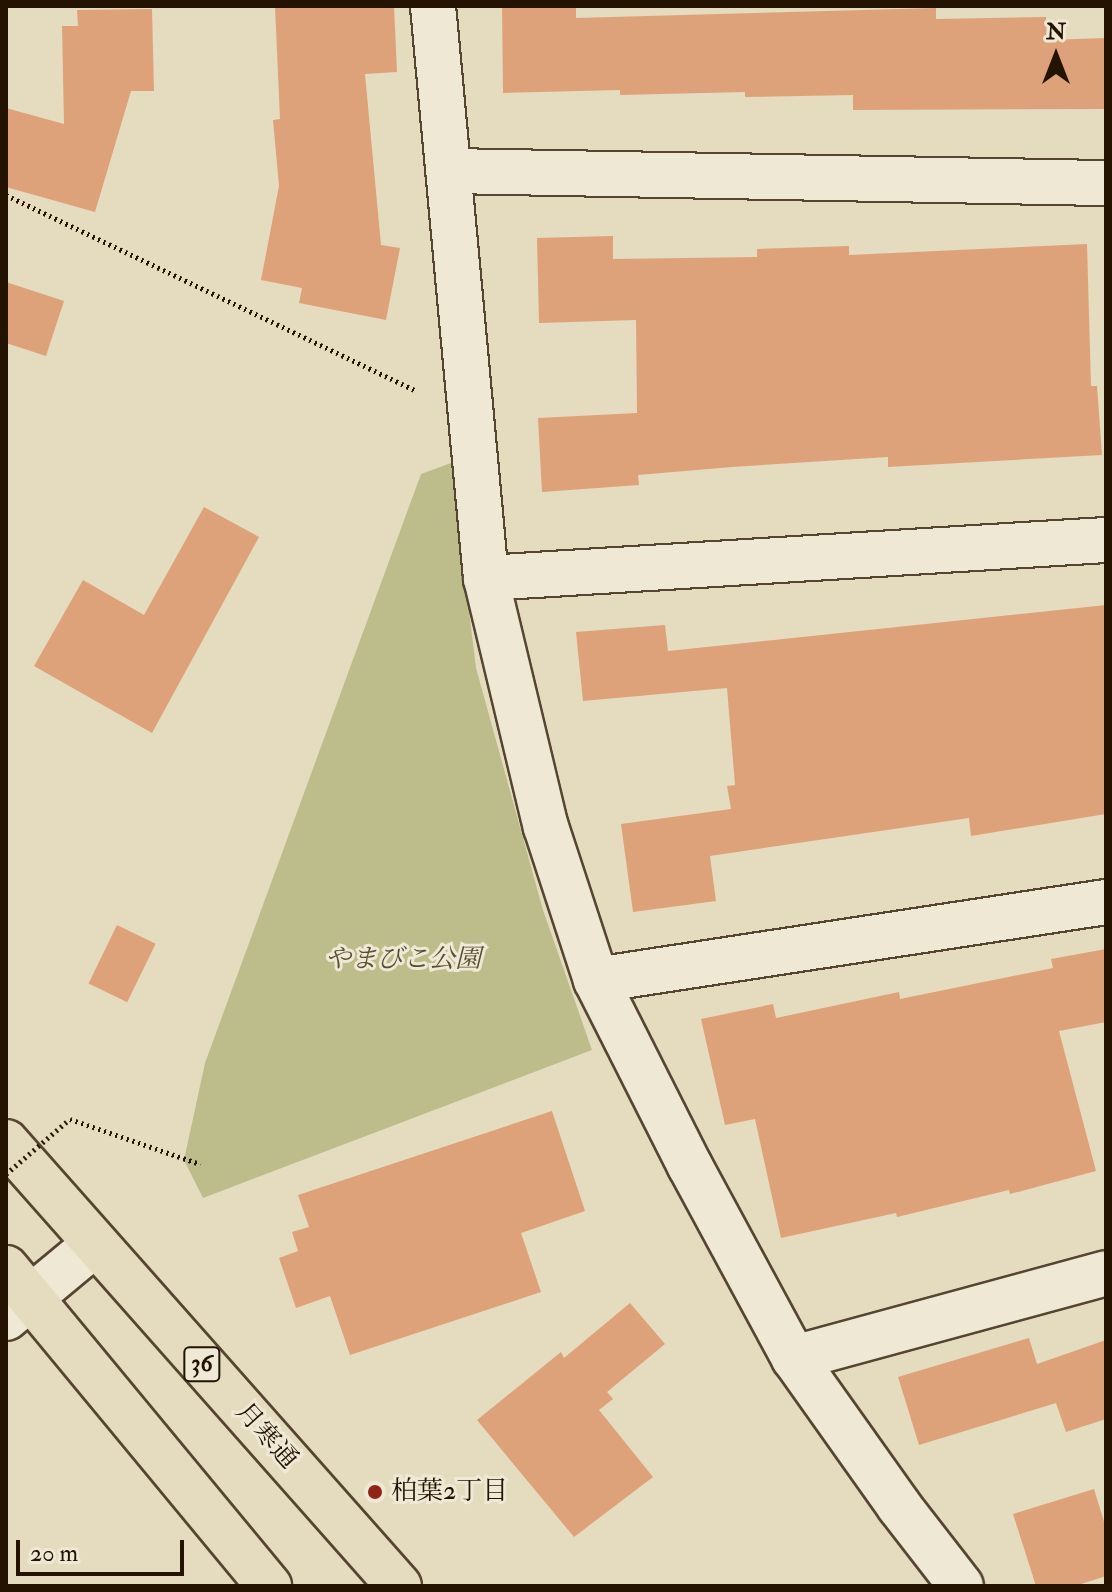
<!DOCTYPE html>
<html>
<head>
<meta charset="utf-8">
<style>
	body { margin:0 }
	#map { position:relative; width:1112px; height:1592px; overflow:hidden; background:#e5dbbf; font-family:"IM FELL Double Pica","Noto Serif JP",serif }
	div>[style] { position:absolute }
	.green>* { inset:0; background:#bdbd8c }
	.building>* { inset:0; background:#dea27b; transform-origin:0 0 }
	.path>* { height:5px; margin-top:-2.5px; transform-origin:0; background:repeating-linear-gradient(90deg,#251302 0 2px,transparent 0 6px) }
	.roads { filter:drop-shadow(2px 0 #554531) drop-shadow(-2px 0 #554531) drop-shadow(0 2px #554531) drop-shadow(0 -2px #554531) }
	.minor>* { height:44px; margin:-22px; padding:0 22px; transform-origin:22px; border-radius:22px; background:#eee8d5 }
	.highway>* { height:44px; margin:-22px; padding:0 22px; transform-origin:22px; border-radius:22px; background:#e5dbbf }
	.path-bridge>* { height:5px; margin-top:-2.5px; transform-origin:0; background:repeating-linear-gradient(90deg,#251302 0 2px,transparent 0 6px) }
	.dots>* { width:22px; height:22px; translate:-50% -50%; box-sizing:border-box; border:4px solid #eee8d5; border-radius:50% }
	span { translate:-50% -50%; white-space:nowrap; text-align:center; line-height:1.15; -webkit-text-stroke:6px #eee8d5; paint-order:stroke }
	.shield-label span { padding:2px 6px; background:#eee8d5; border:2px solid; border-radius:6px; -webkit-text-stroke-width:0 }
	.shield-label { font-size:24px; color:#251302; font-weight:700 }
	.park-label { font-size:26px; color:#5a4e32; font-style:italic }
	.street-label { font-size:26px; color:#251302 }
	.poi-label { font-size:26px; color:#251302 }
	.left { translate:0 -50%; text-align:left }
	.frame { position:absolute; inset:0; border:8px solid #251302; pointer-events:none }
	.north { position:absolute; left:1016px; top:16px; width:80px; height:80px; -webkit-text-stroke:6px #eee8d5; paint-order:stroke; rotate:0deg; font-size:22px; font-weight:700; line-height:32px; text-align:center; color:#251302 }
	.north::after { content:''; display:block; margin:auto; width:28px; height:36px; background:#251302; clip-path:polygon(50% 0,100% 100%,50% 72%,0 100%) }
	.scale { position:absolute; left:16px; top:1540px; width:168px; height:36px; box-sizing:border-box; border:4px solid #251302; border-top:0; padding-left:10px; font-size:24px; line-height:28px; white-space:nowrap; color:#251302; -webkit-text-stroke:6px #eee8d5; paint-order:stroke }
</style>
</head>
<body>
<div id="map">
	<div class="green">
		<div style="clip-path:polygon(451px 463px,476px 668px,543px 910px,592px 1050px,203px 1198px,184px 1160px,205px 1063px,421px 474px)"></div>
	</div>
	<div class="building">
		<div style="clip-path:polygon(275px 6px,394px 6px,397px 72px,365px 74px,381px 245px,400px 248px,386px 320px,299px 303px,302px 288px,261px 280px,279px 186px,273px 120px,280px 119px)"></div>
		<div style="clip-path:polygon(502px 6px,576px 6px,576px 18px,936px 8px,936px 19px,1046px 17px,1047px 40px,1106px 38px,1106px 109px,853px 110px,853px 95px,745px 97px,745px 92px,620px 95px,620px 90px,503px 93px)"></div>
		<div style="clip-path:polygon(152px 9px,154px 91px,131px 91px,95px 212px,6px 187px,6px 108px,64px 124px,62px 26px,78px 26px,77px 10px)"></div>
		<div style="clip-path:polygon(613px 236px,613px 259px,757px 257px,757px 249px,849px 246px,849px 255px,1087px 244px,1091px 386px,1097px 386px,1102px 455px,888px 467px,888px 457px,732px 467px,638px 475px,639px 485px,542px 492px,538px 418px,637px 413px,636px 320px,539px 323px,537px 238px)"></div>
		<div style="clip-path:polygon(6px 282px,64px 301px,46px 356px,6px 343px)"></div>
		<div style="clip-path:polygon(204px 507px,259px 537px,152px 733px,34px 666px,83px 580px,144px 615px)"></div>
		<div style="clip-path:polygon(1106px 605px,1106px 814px,971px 836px,969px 818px,710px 856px,716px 901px,633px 912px,621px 824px,731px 809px,727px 786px,735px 785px,727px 688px,583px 701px,576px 632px,665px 625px,668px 651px)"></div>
		<div style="left:117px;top:925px;width:43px;height:65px;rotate:26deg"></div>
		<div style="clip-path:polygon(1106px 949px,1106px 1022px,1059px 1031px,1096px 1171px,1010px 1194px,1009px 1190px,897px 1217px,896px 1213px,781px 1238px,755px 1119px,725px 1125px,701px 1019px,773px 1004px,776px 1018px,899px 992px,900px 999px,1053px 968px,1051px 959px)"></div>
		<div style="clip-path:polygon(552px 1111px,585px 1211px,521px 1233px,541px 1292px,350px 1355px,330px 1296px,296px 1308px,279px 1258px,298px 1251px,292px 1232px,309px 1227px,298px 1195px)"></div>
		<div style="clip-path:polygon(630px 1303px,665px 1344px,607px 1392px,613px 1399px,599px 1410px,653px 1477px,574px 1537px,477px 1420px,561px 1352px,564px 1358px)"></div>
		<div style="clip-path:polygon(1029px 1338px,1037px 1364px,1106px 1340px,1106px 1419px,1066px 1432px,1056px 1403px,919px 1445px,898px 1377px)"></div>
		<div style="clip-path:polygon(1094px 1489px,1106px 1528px,1106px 1576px,1075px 1586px,1036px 1586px,1013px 1514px)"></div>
	</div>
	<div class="path">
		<div style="left:6px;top:195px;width:455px;rotate:25.5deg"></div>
		<div style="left:70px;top:1119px;width:138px;rotate:19.1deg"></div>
	</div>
	<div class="roads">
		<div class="minor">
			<div style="left:433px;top:6px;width:574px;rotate:84.71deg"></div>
			<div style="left:486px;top:578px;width:256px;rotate:76.5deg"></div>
			<div style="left:546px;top:827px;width:161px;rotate:71.9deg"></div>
			<div style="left:596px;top:980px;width:208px;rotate:63.2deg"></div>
			<div style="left:690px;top:1166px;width:218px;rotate:61.6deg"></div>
			<div style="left:794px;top:1358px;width:181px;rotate:54.6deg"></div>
			<div style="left:899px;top:1506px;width:101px;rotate:52.2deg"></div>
			<div style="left:449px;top:171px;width:657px;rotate:1.05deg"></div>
			<div style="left:486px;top:578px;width:621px;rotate:-3.51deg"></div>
			<div style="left:596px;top:980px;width:516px;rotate:-8.7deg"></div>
			<div style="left:6px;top:1318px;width:116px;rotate:-39.7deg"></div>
			<div style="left:794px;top:1358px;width:323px;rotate:-15.2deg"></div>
		</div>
		<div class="highway">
			<div style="left:6px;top:1142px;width:593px;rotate:48.49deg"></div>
			<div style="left:6px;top:1268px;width:413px;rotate:50.4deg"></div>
		</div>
	</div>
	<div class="path-bridge">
		<div style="left:6px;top:1174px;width:84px;rotate:-40.7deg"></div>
	</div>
	<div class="dots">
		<div style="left:375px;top:1492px;background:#8f2418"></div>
	</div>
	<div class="shield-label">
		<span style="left:202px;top:1364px">36</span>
	</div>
	<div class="park-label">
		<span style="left:403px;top:960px">やまびこ公園</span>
	</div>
	<div class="street-label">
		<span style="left:266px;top:1436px;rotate:48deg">月寒通</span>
	</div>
	<div class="poi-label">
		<span class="left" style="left:391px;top:1492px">柏葉2丁目</span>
	</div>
	<div class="frame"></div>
	<div class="north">N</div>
	<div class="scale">20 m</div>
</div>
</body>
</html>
